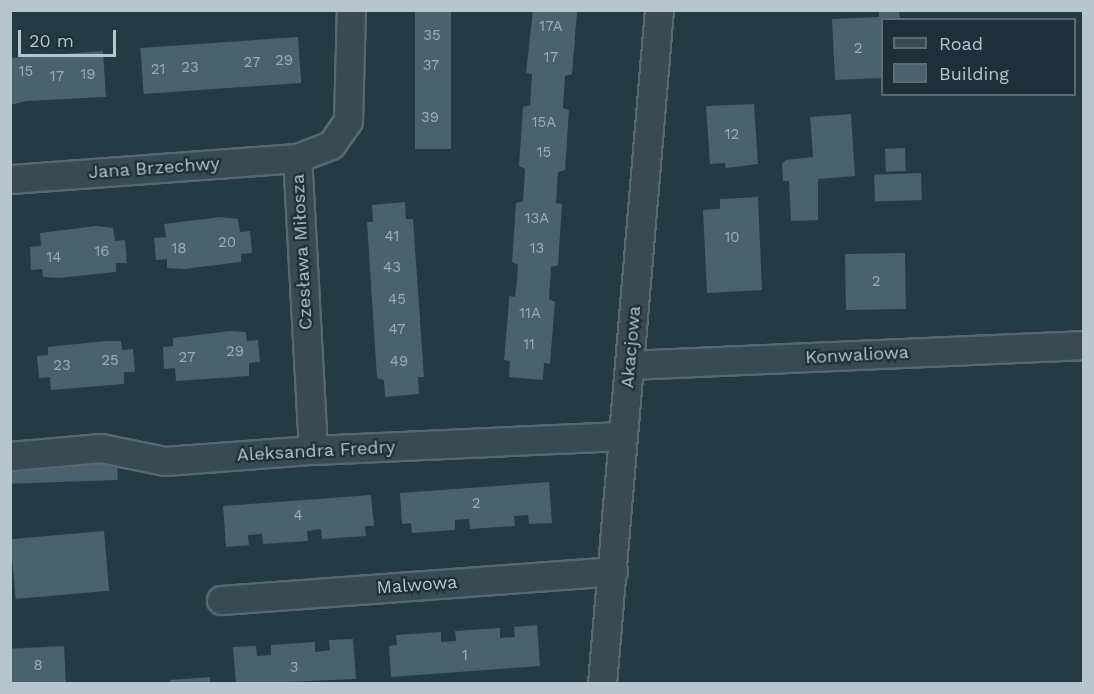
<!DOCTYPE html>
<html>
<head>
<meta charset="utf-8">
<style>
	body { margin:0 }
	#map { position:relative; width:1094px; height:694px; overflow:hidden; background:#243a45; font-family:"Work Sans",sans-serif }
	div>[style] { position:absolute }
	.building>* { inset:0; background:#4a626d; transform-origin:0 0 }
	.roads { filter:drop-shadow(2px 0 #576871) drop-shadow(-2px 0 #576871) drop-shadow(0 2px #576871) drop-shadow(0 -2px #576871) }
	.minor>* { height:27px; margin:-13.5px; padding:0 13.5px; transform-origin:13.5px; border-radius:13.5px; background:#394a54 }
	span { translate:-50% -50%; white-space:nowrap; text-align:center; line-height:1.15; -webkit-text-stroke:4.5px #1d2f3a; paint-order:stroke }
	.number-label { font-size:15px; color:#9bacb6 }
	.number-label span { -webkit-text-stroke-width:0 }
	.street-label { font-size:18px; color:#b6c5ce }
	.frame { position:absolute; inset:0; border:12px solid #b6c5ce; pointer-events:none }
	.legend { position:absolute; left:881px; top:18px; width:195px; height:78px; box-sizing:border-box; background:#1d2f3a; border:2px solid #5a6b75; margin:0; padding:8px 10px; list-style:none; font-size:18px; color:#b6c5ce }
	.legend li { display:flex; align-items:center; gap:12px; height:30px }
	.legend b { width:30px; border:2px solid #5a6b75 }
	.scale { position:absolute; left:18px; top:30px; width:98px; height:27px; box-sizing:border-box; border:3px solid #b6c5ce; border-top:0; padding-left:8px; font-size:18px; line-height:21px; white-space:nowrap; color:#b6c5ce; -webkit-text-stroke:4px #1d2f3a; paint-order:stroke }
</style>
</head>
<body>
<div id="map">
	<div class="building">
		<div style="left:415px;top:10px;width:36px;height:139px"></div>
		<div style="clip-path:polygon(533px 10px,577px 12px,572px 74px,565px 76px,563px 108px,569px 110px,565px 170px,558px 172px,556px 203px,562px 204px,558px 265px,551px 267px,549px 299px,555px 302px,550px 364px,544px 363px,543px 380px,509px 377px,510px 361px,504px 360px,509px 300px,509px 296px,515px 297px,517px 281px,518px 265px,512px 262px,516px 203px,523px 201px,525px 169px,519px 166px,523px 107px,530px 105px,532px 74px,526px 73px)"></div>
		<div style="clip-path:polygon(879px 10px,899px 10px,900px 20px,882px 20px,882px 78px,835px 80px,832px 19px,879px 17px)"></div>
		<div style="left:298px;top:37px;width:46px;height:158px;rotate:86deg"></div>
		<div style="clip-path:polygon(103px 51px,106px 97px,27px 101px,10px 105px,10px 58px)"></div>
		<div style="clip-path:polygon(754px 104px,758px 164px,726px 168px,725px 163px,710px 164px,706px 106px)"></div>
		<div style="clip-path:polygon(851px 114px,855px 176px,818px 179px,818px 220px,791px 221px,789px 181px,783px 181px,782px 164px,786px 160px,813px 157px,810px 117px)"></div>
		<div style="left:905px;top:148px;width:23px;height:20px;rotate:88deg"></div>
		<div style="left:921px;top:173px;width:27px;height:47px;rotate:88deg"></div>
		<div style="clip-path:polygon(758px 197px,762px 290px,707px 293px,703px 210px,720px 209px,720px 199px)"></div>
		<div style="clip-path:polygon(405px 202px,406px 219px,413px 219px,424px 377px,418px 377px,419px 394px,385px 397px,384px 380px,377px 378px,367px 222px,373px 222px,372px 205px)"></div>
		<div style="clip-path:polygon(221px 217px,238px 219px,240px 232px,250px 231px,252px 253px,241px 254px,241px 262px,184px 269px,167px 268px,167px 259px,156px 260px,154px 238px,166px 237px,164px 224px)"></div>
		<div style="clip-path:polygon(96px 226px,113px 228px,115px 241px,125px 240px,127px 263px,116px 263px,116px 272px,59px 278px,43px 277px,42px 269px,31px 270px,30px 247px,41px 246px,40px 233px)"></div>
		<div style="left:905px;top:253px;width:56px;height:60px;rotate:89deg"></div>
		<div style="clip-path:polygon(230px 331px,246px 332px,247px 341px,258px 340px,260px 362px,249px 363px,249px 376px,176px 381px,175px 368px,164px 369px,163px 347px,173px 346px,173px 338px)"></div>
		<div style="clip-path:polygon(105px 341px,121px 341px,122px 350px,133px 349px,135px 372px,124px 372px,124px 384px,51px 390px,50px 377px,39px 378px,37px 356px,48px 355px,48px 347px)"></div>
		<div style="left:117px;top:456px;width:24px;height:107px;rotate:88deg"></div>
		<div style="clip-path:polygon(549px 482px,552px 523px,529px 524px,528px 515px,514px 516px,515px 526px,470px 529px,469px 519px,455px 520px,455px 530px,412px 533px,411px 523px,402px 524px,400px 493px)"></div>
		<div style="clip-path:polygon(371px 495px,374px 526px,365px 526px,366px 536px,322px 539px,321px 529px,307px 531px,308px 541px,263px 544px,262px 534px,248px 535px,249px 545px,226px 547px,223px 506px)"></div>
		<div style="left:104px;top:531px;width:60px;height:94px;rotate:85deg"></div>
		<div style="clip-path:polygon(537px 625px,540px 666px,391px 677px,389px 646px,397px 645px,396px 635px,441px 632px,441px 642px,456px 641px,455px 631px,500px 628px,500px 638px,515px 637px,514px 627px)"></div>
		<div style="clip-path:polygon(353px 639px,356px 679px,236px 684px,233px 647px,256px 646px,257px 656px,271px 655px,271px 645px,315px 642px,315px 652px,330px 650px,329px 640px)"></div>
		<div style="left:64px;top:646px;width:38px;height:54px;rotate:87deg"></div>
		<div style="clip-path:polygon(210px 677px,210px 684px,171px 684px,170px 680px)"></div>
	</div>
	<div class="roads">
		<div class="minor">
			<div style="left:10px;top:179px;width:288px;rotate:-4.2deg"></div>
			<div style="left:630px;top:365px;width:454px;rotate:-2.5deg"></div>
			<div style="left:313px;top:450px;width:292px;rotate:-93.1deg"></div>
			<div style="left:297px;top:158px;width:36px;rotate:-21deg"></div>
			<div style="left:331px;top:145px;width:29px;rotate:-55deg"></div>
			<div style="left:348px;top:121px;width:111px;rotate:-88.5deg"></div>
			<div style="left:10px;top:456px;width:91px;rotate:-5deg"></div>
			<div style="left:101px;top:448px;width:65px;rotate:11.5deg"></div>
			<div style="left:165px;top:461px;width:148px;rotate:-4.3deg"></div>
			<div style="left:313px;top:450px;width:310px;rotate:-2.6deg"></div>
			<div style="left:221px;top:600px;width:393px;rotate:-4.2deg"></div>
			<div style="left:602px;top:684px;width:676px;rotate:-85.17deg"></div>
		</div>
	</div>
	<div class="number-label">
		<span style="left:551px;top:27px">17A</span>
		<span style="left:432px;top:36px">35</span>
		<span style="left:858px;top:49px">2</span>
		<span style="left:551px;top:58px">17</span>
		<span style="left:284px;top:61px">29</span>
		<span style="left:252px;top:63px">27</span>
		<span style="left:431px;top:66px">37</span>
		<span style="left:190px;top:68px">23</span>
		<span style="left:158px;top:70px">21</span>
		<span style="left:26px;top:72px">15</span>
		<span style="left:88px;top:75px">19</span>
		<span style="left:57px;top:77px">17</span>
		<span style="left:430px;top:118px">39</span>
		<span style="left:544px;top:123px">15A</span>
		<span style="left:732px;top:135px">12</span>
		<span style="left:544px;top:153px">15</span>
		<span style="left:537px;top:219px">13A</span>
		<span style="left:392px;top:237px">41</span>
		<span style="left:732px;top:238px">10</span>
		<span style="left:227px;top:243px">20</span>
		<span style="left:179px;top:249px">18</span>
		<span style="left:537px;top:249px">13</span>
		<span style="left:102px;top:252px">16</span>
		<span style="left:54px;top:258px">14</span>
		<span style="left:392px;top:268px">43</span>
		<span style="left:876px;top:282px">2</span>
		<span style="left:397px;top:300px">45</span>
		<span style="left:530px;top:314px">11A</span>
		<span style="left:397px;top:330px">47</span>
		<span style="left:529px;top:345px">11</span>
		<span style="left:235px;top:352px">29</span>
		<span style="left:187px;top:358px">27</span>
		<span style="left:110px;top:361px">25</span>
		<span style="left:399px;top:362px">49</span>
		<span style="left:62px;top:366px">23</span>
		<span style="left:476px;top:504px">2</span>
		<span style="left:298px;top:516px">4</span>
		<span style="left:465px;top:656px">1</span>
		<span style="left:38px;top:666px">8</span>
		<span style="left:294px;top:668px">3</span>
	</div>
	<div class="street-label">
		<span style="left:154px;top:168px;rotate:-4deg">Jana Brzechwy</span>
		<span style="left:302px;top:252px;rotate:-93deg">Czesława Miłosza</span>
		<span style="left:631px;top:347px;rotate:-85deg">Akacjowa</span>
		<span style="left:857px;top:355px;rotate:-3deg">Konwaliowa</span>
		<span style="left:316px;top:451px;rotate:-3deg">Aleksandra Fredry</span>
		<span style="left:417px;top:585px;rotate:-4deg">Malwowa</span>
	</div>
	<div class="frame"></div>
	<ul class="legend">
	<li><b style="height:8px;background:#394a54"></b>Road</li>
	<li><b style="height:16px;background:#4a626d"></b>Building</li>
	</ul>
	<div class="scale">20 m</div>
</div>
</body>
</html>
